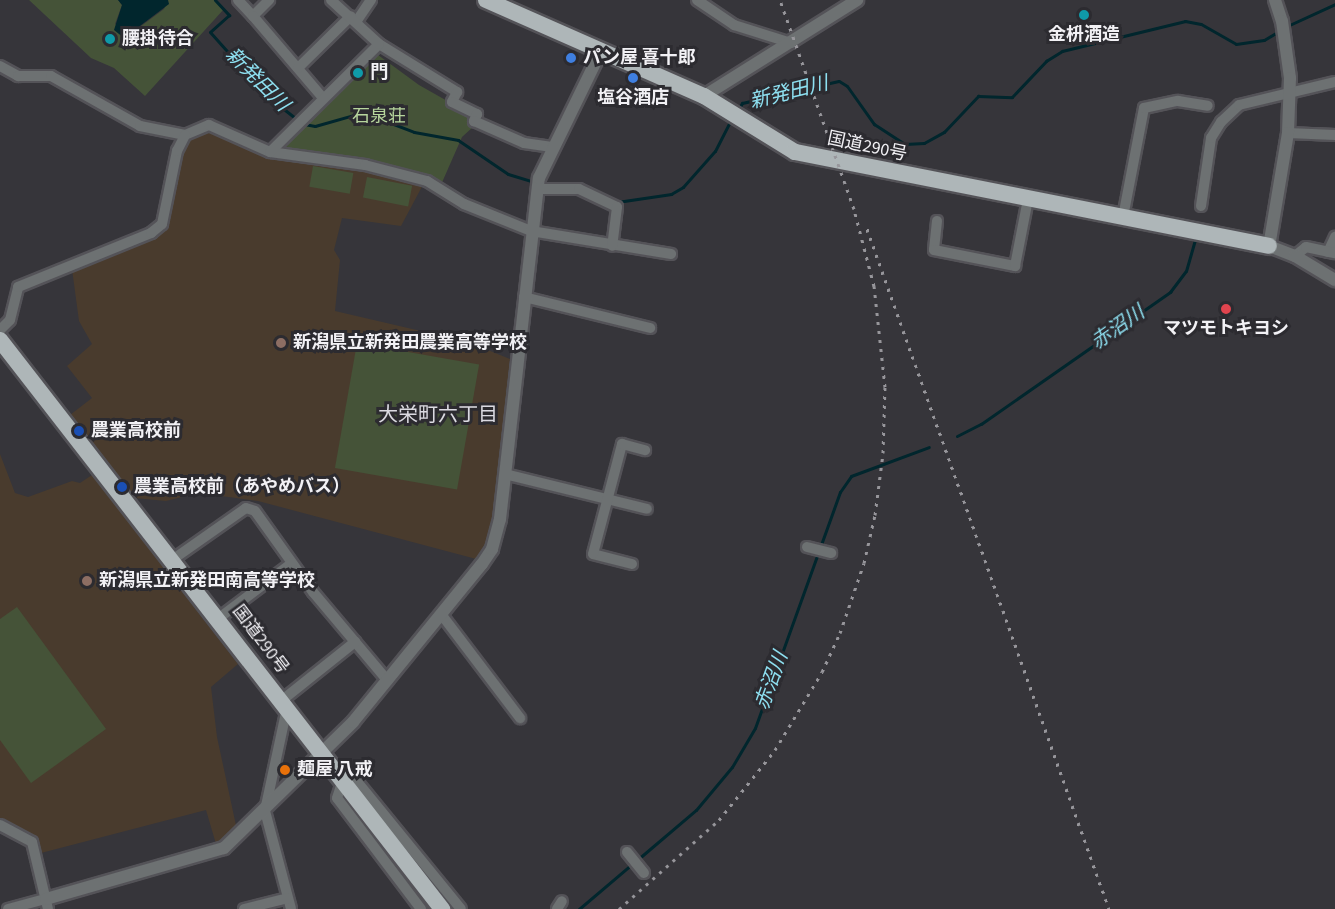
<!DOCTYPE html>
<html>
<head>
<meta charset="utf-8">
<style>
	body { margin:0 }
	#map { position:relative; width:1335px; height:909px; overflow:hidden; background:#36353a; font-family:"Source Sans 3","Noto Sans JP",sans-serif }
	div>[style] { position:absolute }
	.education>* { inset:0; background:#493b2d }
	.green>* { inset:0; background:#455338; transform-origin:0 0 }
	.water>* { inset:0; background:#01262d }
	.stream>* { height:3px; margin:-1.5px; padding:0 1.5px; transform-origin:1.5px; border-radius:1.5px; background:#01262d }
	.roads { filter:drop-shadow(2px 0 #545358) drop-shadow(-2px 0 #545358) drop-shadow(0 2px #545358) drop-shadow(0 -2px #545358) }
	.minor>* { height:10px; margin:-5px; padding:0 5px; transform-origin:5px; border-radius:5px; background:#6d7172 }
	.tertiary>* { height:12px; margin:-6px; padding:0 6px; transform-origin:6px; border-radius:6px; background:#6d7172 }
	.trunk>* { height:16px; margin:-8px; padding:0 8px; transform-origin:8px; border-radius:8px; background:#aeb6b8 }
	.rail>* { height:3px; margin-top:-1.5px; transform-origin:0; background:repeating-linear-gradient(90deg,#97969b 0 3px,transparent 0 9px) }
	.dots>* { width:16px; height:16px; translate:-50% -50%; box-sizing:border-box; border:3px solid #2c2b30; border-radius:50% }
	span { translate:-50% -50%; white-space:nowrap; text-align:center; line-height:1.15; -webkit-text-stroke:6px #2c2b30; paint-order:stroke }
	.poi-label { font-size:18px; color:#f2f1f5; font-weight:700 }
	.left { translate:0 -50%; text-align:left }
	.park-label { font-size:18px; color:#b7d69d }
	.street-label { font-size:18px; color:#f2f1f5 }
	.water-label { font-size:20px; color:#8ee0f1; font-style:italic }
	.neighbourhood-label { font-size:20px; color:#dbdae1 }
</style>
</head>
<body>
<div id="map">
	<div class="education">
		<div style="clip-path:polygon(210px 127px,250px 145px,425px 181px,401px 226px,342px 218px,334px 250px,340px 260px,335px 311px,468px 342px,510px 359px,492px 535px,480px 560px,258px 501px,199px 493px,166px 501px,134px 498px,70px 415px,92px 398px,67px 366px,92px 344px,79px 321px,72px 269px,166px 230px,187px 137px)"></div>
		<div style="clip-path:polygon(0 454px,15px 493px,28px 497px,72px 481px,80px 483px,92px 475px,238px 664px,211px 687px,217px 737px,237px 830px,223px 841px,216px 844px,206px 810px,41px 853px,38px 837px,0 818px)"></div>
	</div>
	<div class="green">
		<div style="clip-path:polygon(29px 0,118px 0,122px 5px,115px 24px,129px 35px,164px 9px,168px 0,215px 0,224px 9px,145px 96px,114px 68px,91px 58px)"></div>
		<div style="clip-path:polygon(374px 52px,419px 85px,472px 115px,473px 127px,462px 137px,440px 187px,429px 180px,273px 151px)"></div>
		<div style="left:313px;top:166px;width:41px;height:21px;rotate:10deg"></div>
		<div style="left:367px;top:177px;width:46px;height:21px;rotate:11deg"></div>
		<div style="left:357px;top:343px;width:124px;height:127px;rotate:10deg"></div>
		<div style="clip-path:polygon(17px 607px,106px 729px,31px 783px,0 740px,0 619px)"></div>
	</div>
	<div class="water">
		<div style="clip-path:polygon(118px 0,168px 0,169px 4px,124px 38px,114px 30px,122px 5px)"></div>
	</div>
	<div class="stream">
		<div style="left:215px;top:0;width:21px;rotate:47deg"></div>
		<div style="left:229px;top:15px;width:25px;rotate:138deg"></div>
		<div style="left:210px;top:32px;width:86px;rotate:48.3deg"></div>
		<div style="left:267px;top:96px;width:39px;rotate:38deg"></div>
		<div style="left:1285px;top:27px;width:55px;rotate:-24.7deg"></div>
		<div style="left:739px;top:108px;width:6px;rotate:-59deg"></div>
		<div style="left:742px;top:103px;width:99px;rotate:-12.8deg"></div>
		<div style="left:839px;top:81px;width:9px;rotate:32deg"></div>
		<div style="left:847px;top:86px;width:47px;rotate:54.6deg"></div>
		<div style="left:874px;top:124px;width:37px;rotate:33deg"></div>
		<div style="left:905px;top:144px;width:19px;rotate:-3deg"></div>
		<div style="left:924px;top:143px;width:23px;rotate:-29deg"></div>
		<div style="left:944px;top:132px;width:50px;rotate:-46.6deg"></div>
		<div style="left:978px;top:96px;width:34px;rotate:2deg"></div>
		<div style="left:1012px;top:97px;width:50px;rotate:-46.6deg"></div>
		<div style="left:1046px;top:61px;width:19px;rotate:-32deg"></div>
		<div style="left:1062px;top:51px;width:127px;rotate:-13.7deg"></div>
		<div style="left:1185px;top:21px;width:16px;rotate:11deg"></div>
		<div style="left:1201px;top:24px;width:40px;rotate:29.7deg"></div>
		<div style="left:1236px;top:44px;width:28px;rotate:-8deg"></div>
		<div style="left:1264px;top:40px;width:17px;rotate:-31deg"></div>
		<div style="left:304px;top:124px;width:11px;rotate:10deg"></div>
		<div style="left:315px;top:126px;width:48px;rotate:-15.8deg"></div>
		<div style="left:361px;top:113px;width:9px;rotate:13deg"></div>
		<div style="left:370px;top:115px;width:47px;rotate:21.1deg"></div>
		<div style="left:414px;top:132px;width:45px;rotate:10.3deg"></div>
		<div style="left:458px;top:140px;width:60px;rotate:34.2deg"></div>
		<div style="left:508px;top:174px;width:27px;rotate:17deg"></div>
		<div style="left:617px;top:202px;width:55px;rotate:-8.4deg"></div>
		<div style="left:671px;top:194px;width:14px;rotate:-30deg"></div>
		<div style="left:683px;top:187px;width:48px;rotate:-48.4deg"></div>
		<div style="left:715px;top:151px;width:31px;rotate:-63deg"></div>
		<div style="left:957px;top:436px;width:27px;rotate:-27deg"></div>
		<div style="left:981px;top:424px;width:231px;rotate:-34.9deg"></div>
		<div style="left:1170px;top:292px;width:26px;rotate:-53deg"></div>
		<div style="left:1186px;top:271px;width:32px;rotate:-74deg"></div>
		<div style="left:637px;top:860px;width:77px;rotate:-40.3deg"></div>
		<div style="left:696px;top:810px;width:56px;rotate:-50.1deg"></div>
		<div style="left:732px;top:767px;width:45px;rotate:-59.5deg"></div>
		<div style="left:755px;top:728px;width:251px;rotate:-70.2deg"></div>
		<div style="left:840px;top:492px;width:19px;rotate:-55deg"></div>
		<div style="left:851px;top:476px;width:83px;rotate:-20.4deg"></div>
		<div style="left:579px;top:909px;width:70px;rotate:-40.3deg"></div>
	</div>
	<div class="roads">
		<div class="minor">
			<div style="left:238px;top:0;width:22px;rotate:47deg"></div>
			<div style="left:253px;top:16px;width:23px;rotate:-45deg"></div>
			<div style="left:697px;top:0;width:45px;rotate:34deg"></div>
			<div style="left:734px;top:25px;width:60px;rotate:17.5deg"></div>
			<div style="left:253px;top:16px;width:108px;rotate:49.5deg"></div>
			<div style="left:356px;top:22px;width:27px;rotate:-56deg"></div>
			<div style="left:379px;top:44px;width:92px;rotate:31.6deg"></div>
			<div style="left:457px;top:92px;width:11px;rotate:117deg"></div>
			<div style="left:452px;top:102px;width:28px;rotate:26deg"></div>
			<div style="left:477px;top:114px;width:8px;rotate:113deg"></div>
			<div style="left:474px;top:121px;width:55px;rotate:23.7deg"></div>
			<div style="left:524px;top:143px;width:30px;rotate:8deg"></div>
			<div style="left:0;top:66px;width:21px;rotate:29deg"></div>
			<div style="left:18px;top:76px;width:33px"></div>
			<div style="left:51px;top:76px;width:102px;rotate:29.3deg"></div>
			<div style="left:140px;top:126px;width:46px;rotate:11.3deg"></div>
			<div style="left:185px;top:135px;width:26px;rotate:-23deg"></div>
			<div style="left:209px;top:125px;width:67px;rotate:23.9deg"></div>
			<div style="left:270px;top:152px;width:96px;rotate:7.8deg"></div>
			<div style="left:365px;top:165px;width:64px;rotate:14.5deg"></div>
			<div style="left:427px;top:181px;width:44px;rotate:31.9deg"></div>
			<div style="left:464px;top:204px;width:72px;rotate:21.9deg"></div>
			<div style="left:531px;top:231px;width:142px;rotate:9.3deg"></div>
			<div style="left:298px;top:68px;width:74px;rotate:-44.5deg"></div>
			<div style="left:1288px;top:133px;width:47px;rotate:2.4deg"></div>
			<div style="left:270px;top:152px;width:153px;rotate:-44.7deg"></div>
			<div style="left:379px;top:44px;width:65px;rotate:-137.5deg"></div>
			<div style="left:537px;top:189px;width:42px"></div>
			<div style="left:579px;top:189px;width:42px;rotate:25.3deg"></div>
			<div style="left:617px;top:207px;width:39px;rotate:97deg"></div>
			<div style="left:1201px;top:206px;width:69px;rotate:-81.6deg"></div>
			<div style="left:1211px;top:138px;width:19px;rotate:-58deg"></div>
			<div style="left:1221px;top:122px;width:25px;rotate:-43deg"></div>
			<div style="left:1239px;top:105px;width:99px;rotate:-13.5deg"></div>
			<div style="left:1123px;top:217px;width:111px;rotate:-79.1deg"></div>
			<div style="left:1144px;top:108px;width:35px;rotate:-12deg"></div>
			<div style="left:1178px;top:101px;width:30px;rotate:9deg"></div>
			<div style="left:937px;top:221px;width:29px;rotate:96deg"></div>
			<div style="left:934px;top:250px;width:83px;rotate:11.2deg"></div>
			<div style="left:1015px;top:266px;width:68px;rotate:-79deg"></div>
			<div style="left:1328px;top:252px;width:17px;rotate:-65deg"></div>
			<div style="left:1295px;top:256px;width:14px;rotate:-39deg"></div>
			<div style="left:1306px;top:247px;width:30px;rotate:12deg"></div>
			<div style="left:524px;top:297px;width:130px;rotate:13.8deg"></div>
			<div style="left:0;top:330px;width:14px;rotate:-45deg"></div>
			<div style="left:10px;top:320px;width:34px;rotate:-76deg"></div>
			<div style="left:18px;top:287px;width:144px;rotate:-22.1deg"></div>
			<div style="left:151px;top:233px;width:14px;rotate:-39deg"></div>
			<div style="left:162px;top:224px;width:75px;rotate:-78.4deg"></div>
			<div style="left:177px;top:151px;width:18px;rotate:-63deg"></div>
			<div style="left:505px;top:474px;width:146px;rotate:13.8deg"></div>
			<div style="left:807px;top:547px;width:25px;rotate:14deg"></div>
			<div style="left:172px;top:560px;width:90px;rotate:-35.1deg"></div>
			<div style="left:246px;top:508px;width:9px;rotate:18deg"></div>
			<div style="left:255px;top:511px;width:100px;rotate:54.4deg"></div>
			<div style="left:313px;top:592px;width:116px;rotate:49.9deg"></div>
			<div style="left:632px;top:564px;width:40px;rotate:-165.6deg"></div>
			<div style="left:593px;top:554px;width:114px;rotate:-75.2deg"></div>
			<div style="left:622px;top:444px;width:24px;rotate:15deg"></div>
			<div style="left:441px;top:614px;width:131px;rotate:52.8deg"></div>
			<div style="left:219px;top:618px;width:91px;rotate:-37deg"></div>
			<div style="left:281px;top:701px;width:95px;rotate:-38.6deg"></div>
			<div style="left:287px;top:708px;width:105px;rotate:102.1deg"></div>
			<div style="left:265px;top:811px;width:101px;rotate:75.1deg"></div>
			<div style="left:0;top:825px;width:36px;rotate:28deg"></div>
			<div style="left:32px;top:842px;width:69px;rotate:76.6deg"></div>
			<div style="left:627px;top:852px;width:27px;rotate:51deg"></div>
			<div style="left:8px;top:909px;width:39px;rotate:-15deg"></div>
			<div style="left:244px;top:909px;width:45px;rotate:-14deg"></div>
			<div style="left:421px;top:909px;width:139px;rotate:-127.1deg"></div>
			<div style="left:337px;top:798px;width:19px;rotate:-72deg"></div>
			<div style="left:343px;top:780px;width:7px;rotate:-27deg"></div>
			<div style="left:349px;top:777px;width:12px;rotate:35deg"></div>
			<div style="left:359px;top:784px;width:161px;rotate:50.8deg"></div>
			<div style="left:557px;top:909px;width:9px;rotate:-58deg"></div>
		</div>
		<div class="tertiary">
			<div style="left:1275px;top:0;width:22px;rotate:72deg"></div>
			<div style="left:1282px;top:21px;width:58px;rotate:82deg"></div>
			<div style="left:1290px;top:78px;width:55px;rotate:92.1deg"></div>
			<div style="left:1288px;top:133px;width:115px;rotate:99.5deg"></div>
			<div style="left:1269px;top:246px;width:28px;rotate:21deg"></div>
			<div style="left:1295px;top:256px;width:47px;rotate:31deg"></div>
			<div style="left:704px;top:96px;width:181px;rotate:-32.1deg"></div>
			<div style="left:46px;top:899px;width:185px;rotate:-16deg"></div>
			<div style="left:224px;top:848px;width:180px;rotate:-44.3deg"></div>
			<div style="left:353px;top:722px;width:204px;rotate:-50.8deg"></div>
			<div style="left:482px;top:564px;width:18px;rotate:-56deg"></div>
			<div style="left:492px;top:549px;width:31px;rotate:-75deg"></div>
			<div style="left:500px;top:519px;width:343px;rotate:-83.5deg"></div>
			<div style="left:539px;top:178px;width:141px;rotate:-64deg"></div>
		</div>
		<div class="trunk">
			<div style="left:486px;top:0;width:238px;rotate:23.8deg"></div>
			<div style="left:704px;top:96px;width:107px;rotate:31.6deg"></div>
			<div style="left:795px;top:152px;width:483px;rotate:11.2deg"></div>
			<div style="left:0;top:340px;width:721px;rotate:52.16deg"></div>
		</div>
	</div>
	<div class="rail">
		<div style="left:867px;top:229px;width:722px;rotate:70.41deg"></div>
		<div style="left:619px;top:909px;width:134px;rotate:-41.7deg"></div>
		<div style="left:719px;top:820px;width:90px;rotate:-51.3deg"></div>
		<div style="left:775px;top:750px;width:91px;rotate:-58.9deg"></div>
		<div style="left:822px;top:672px;width:43px;rotate:-65.2deg"></div>
		<div style="left:840px;top:633px;width:74px;rotate:-71.1deg"></div>
		<div style="left:864px;top:563px;width:49px;rotate:-77.1deg"></div>
		<div style="left:875px;top:515px;width:63px;rotate:-82.6deg"></div>
		<div style="left:883px;top:453px;width:66px;rotate:-88.3deg"></div>
		<div style="left:885px;top:387px;width:102px;rotate:-96.2deg"></div>
		<div style="left:874px;top:286px;width:80px;rotate:-104.6deg"></div>
		<div style="left:854px;top:209px;width:222px;rotate:-109.5deg"></div>
	</div>
	<div class="dots">
		<div style="left:1084px;top:15px;background:#0f9aa8"></div>
		<div style="left:110px;top:39px;background:#0f9aa8"></div>
		<div style="left:571px;top:58px;background:#3f7fe0"></div>
		<div style="left:358px;top:73px;background:#0f9aa8"></div>
		<div style="left:633px;top:78px;background:#3f7fe0"></div>
		<div style="left:1226px;top:309px;background:#e0444e"></div>
		<div style="left:281px;top:343px;background:#8d6e63"></div>
		<div style="left:79px;top:431px;background:#1a4fb4"></div>
		<div style="left:122px;top:487px;background:#1a4fb4"></div>
		<div style="left:87px;top:581px;background:#8d6e63"></div>
		<div style="left:285px;top:770px;background:#e8710a"></div>
	</div>
	<div class="poi-label">
		<span style="left:1084px;top:35px">金枡酒造</span>
		<span class="left" style="left:122px;top:39px">腰掛待合</span>
		<span class="left" style="left:583px;top:58px">パン屋 喜十郎</span>
		<span class="left" style="left:370px;top:73px">門</span>
		<span style="left:633px;top:98px">塩谷酒店</span>
		<span style="left:1226px;top:329px">マツモトキヨシ</span>
		<span class="left" style="left:293px;top:343px">新潟県立新発田農業高等学校</span>
		<span class="left" style="left:91px;top:431px">農業高校前</span>
		<span class="left" style="left:134px;top:487px">農業高校前（あやめバス）</span>
		<span class="left" style="left:99px;top:581px">新潟県立新発田南高等学校</span>
		<span class="left" style="left:297px;top:770px">麺屋 八戒</span>
	</div>
	<div class="park-label">
		<span style="left:379px;top:117px">石泉荘</span>
	</div>
	<div class="street-label">
		<span style="left:867px;top:147px;rotate:12deg">国道290号</span>
		<span style="left:260px;top:640px;rotate:53deg">国道290号</span>
	</div>
	<div class="water-label">
		<span style="left:257px;top:80px;rotate:45deg">新発田川</span>
		<span style="left:789px;top:93px;rotate:-14deg">新発田川</span>
		<span style="left:1118px;top:328px;rotate:-35deg">赤沼川</span>
		<span style="left:772px;top:681px;rotate:-70deg">赤沼川</span>
	</div>
	<div class="neighbourhood-label">
		<span style="left:438px;top:415px">大栄町六丁目</span>
	</div>
</div>
</body>
</html>
